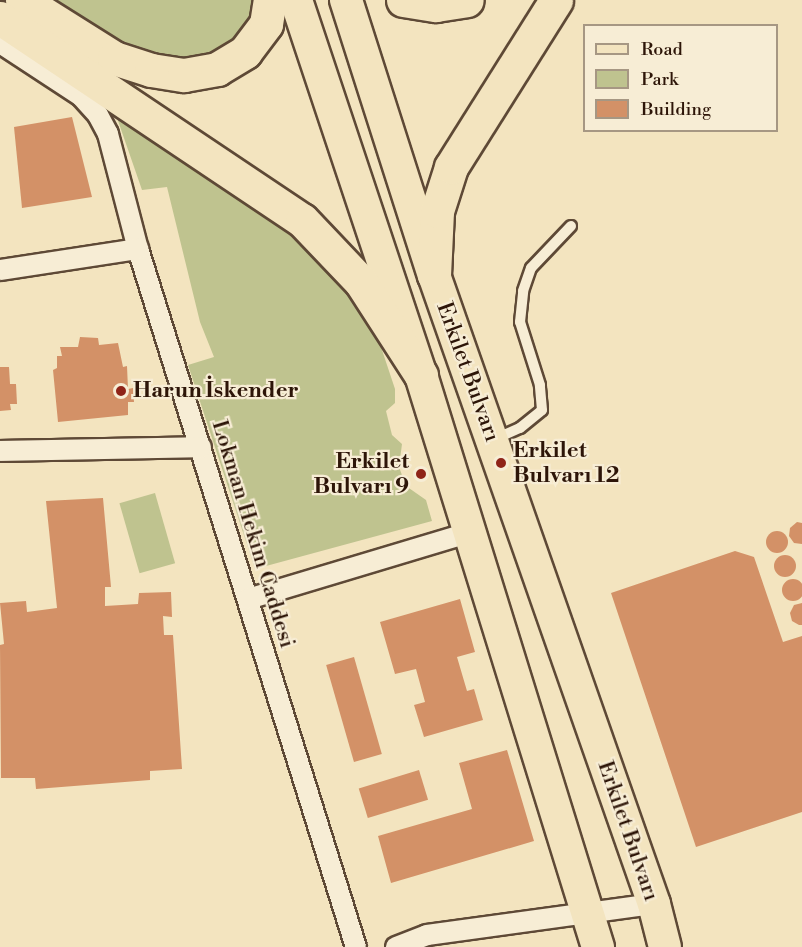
<!DOCTYPE html>
<html>
<head>
<meta charset="utf-8">
<style>
	body { margin:0 }
	#map { position:relative; width:802px; height:947px; overflow:hidden; background:#f3e4bf; font-family:"Libre Bodoni",serif }
	div>[style] { position:absolute }
	.green>* { inset:0; background:#bfc38f; transform-origin:0 0 }
	.building>* { inset:0; background:#d39167; transform-origin:0 0 }
	.round { border-radius:50% }
	.roads { filter:drop-shadow(2px 0 #5e4936) drop-shadow(-2px 0 #5e4936) drop-shadow(0 2px #5e4936) drop-shadow(0 -2px #5e4936) }
	.lane>* { height:10px; margin:-5px; padding:0 5px; transform-origin:5px; border-radius:5px; background:#f7edd5 }
	.street>* { height:20px; margin:-10px; padding:0 10px; transform-origin:10px; border-radius:10px; background:#f7edd5 }
	.primary>* { height:32px; margin:-16px; padding:0 16px; transform-origin:16px; border-radius:16px; background:#f3e4bf }
	.highway>* { height:33px; margin:-16.5px; padding:0 16.5px; transform-origin:16.5px; border-radius:16.5px; background:#f3e4bf }
	.dots>* { width:16px; height:16px; translate:-50% -50%; box-sizing:border-box; border:3px solid #f7edd5; border-radius:50% }
	span { translate:-50% -50%; white-space:nowrap; text-align:center; line-height:1.15; -webkit-text-stroke:4.5px #f7edd5; paint-order:stroke }
	.street-label { font-size:22px; color:#2d1508 }
	.poi-label { font-size:22px; color:#2d1508; font-weight:700 }
	.left { translate:0 -50%; text-align:left }
	.right { translate:-100% -50%; text-align:right }
	.legend { position:absolute; left:583px; top:24px; width:195px; height:108px; box-sizing:border-box; background:#f7edd5; border:2px solid #a69783; margin:0; padding:8px 10px; list-style:none; font-size:18px; color:#2d1508 }
	.legend li { display:flex; align-items:center; gap:12px; height:30px }
	.legend b { width:30px; border:2px solid #a69783 }
</style>
</head>
<body>
<div id="map">
	<div class="green">
		<div style="clip-path:polygon(39px 0,258px 0,256px 10px,224px 56px,154px 62px)"></div>
		<div style="clip-path:polygon(116px 115px,327px 253px,381px 347px,395px 389px,395px 403px,386px 411px,392px 435px,402px 444px,399px 467px,406px 486px,426px 500px,432px 521px,255px 569px,188px 365px,214px 357px,200px 322px,167px 187px,142px 190px)"></div>
		<div style="left:155px;top:493px;width:73px;height:37px;rotate:74deg"></div>
	</div>
	<div class="building">
		<div style="clip-path:polygon(72px 117px,92px 197px,22px 208px,14px 127px)"></div>
		<div style="clip-path:polygon(80px 337px,98px 338px,99px 345px,118px 343px,123px 367px,127px 366px,128px 389px,133px 388px,134px 402px,128px 402px,128px 415px,58px 422px,53px 370px,57px 368px,57px 356px,62px 356px,60px 347px,78px 347px)"></div>
		<div style="clip-path:polygon(0 367px,9px 367px,10px 384px,16px 384px,17px 404px,10px 404px,11px 410px,0 411px)"></div>
		<div style="clip-path:polygon(103px 498px,111px 587px,105px 587px,105px 606px,138px 604px,139px 593px,171px 592px,172px 617px,163px 616px,164px 635px,173px 635px,182px 769px,150px 771px,150px 780px,36px 789px,35px 778px,1px 778px,0 645px,4px 644px,0 603px,26px 601px,27px 612px,57px 608px,46px 501px)"></div>
		<div style="clip-path:polygon(797px 522px,802px 523px,802px 544px,794px 543px,789px 536px,790px 528px)"></div>
		<div class="round" style="left:766px;top:531px;width:22px;height:22px"></div>
		<div style="clip-path:polygon(735px 551px,754px 557px,783px 642px,802px 636px,802px 812px,696px 847px,611px 593px)"></div>
		<div class="round" style="left:774px;top:555px;width:22px;height:22px"></div>
		<div class="round" style="left:782px;top:579px;width:22px;height:22px"></div>
		<div style="clip-path:polygon(460px 599px,475px 652px,457px 657px,467px 691px,474px 689px,483px 720px,424px 737px,414px 705px,425px 702px,416px 669px,395px 674px,380px 622px)"></div>
		<div style="clip-path:polygon(802px 603px,802px 625px,799px 625px,792px 621px,790px 613px,794px 605px)"></div>
		<div style="left:354px;top:657px;width:101px;height:29px;rotate:74deg"></div>
		<div style="clip-path:polygon(507px 750px,534px 841px,391px 883px,378px 836px,472px 809px,459px 763px)"></div>
		<div style="left:419px;top:770px;width:31px;height:63px;rotate:73deg"></div>
	</div>
	<div class="roads">
		<div class="lane">
			<div style="left:495px;top:439px;width:27px;rotate:-24deg"></div>
			<div style="left:520px;top:428px;width:28px;rotate:-39deg"></div>
			<div style="left:542px;top:410px;width:25px;rotate:-95deg"></div>
			<div style="left:540px;top:385px;width:66px;rotate:-107.6deg"></div>
			<div style="left:520px;top:322px;width:31px;rotate:-84deg"></div>
			<div style="left:523px;top:291px;width:24px;rotate:-71deg"></div>
			<div style="left:531px;top:268px;width:58px;rotate:-46.4deg"></div>
		</div>
		<div class="street">
			<div style="left:0;top:43px;width:97px;rotate:33.2deg"></div>
			<div style="left:81px;top:96px;width:25px;rotate:48deg"></div>
			<div style="left:98px;top:115px;width:21px;rotate:62deg"></div>
			<div style="left:108px;top:134px;width:119px;rotate:75.4deg"></div>
			<div style="left:138px;top:249px;width:731px;rotate:72.66deg"></div>
			<div style="left:0;top:270px;width:140px;rotate:-8.7deg"></div>
			<div style="left:0;top:451px;width:201px;rotate:-1.1deg"></div>
			<div style="left:248px;top:599px;width:230px;rotate:-16.7deg"></div>
			<div style="left:396px;top:947px;width:33px;rotate:-21deg"></div>
			<div style="left:427px;top:935px;width:229px;rotate:-7.8deg"></div>
		</div>
		<div class="primary">
			<div style="left:296px;top:0;width:395px;rotate:71.6deg"></div>
			<div style="left:421px;top:375px;width:599px;rotate:72.81deg"></div>
			<div style="left:346px;top:0;width:289px;rotate:72.3deg"></div>
			<div style="left:434px;top:275px;width:666px;rotate:70.72deg"></div>
			<div style="left:654px;top:904px;width:44px;rotate:75.7deg"></div>
		</div>
		<div class="highway">
			<div style="left:22px;top:0;width:109px;rotate:32.2deg"></div>
			<div style="left:114px;top:58px;width:39px;rotate:18deg"></div>
			<div style="left:151px;top:70px;width:33px;rotate:9deg"></div>
			<div style="left:184px;top:75px;width:34px;rotate:-10deg"></div>
			<div style="left:217px;top:69px;width:33px;rotate:-31deg"></div>
			<div style="left:245px;top:52px;width:35px;rotate:-53deg"></div>
			<div style="left:266px;top:24px;width:24px;rotate:-81deg"></div>
			<div style="left:403px;top:0;width:33px;rotate:9deg"></div>
			<div style="left:436px;top:5px;width:31px;rotate:-9deg"></div>
			<div style="left:0;top:18px;width:363px;rotate:33.8deg"></div>
			<div style="left:302px;top:220px;width:86px;rotate:46.4deg"></div>
			<div style="left:361px;top:282px;width:111px;rotate:57.2deg"></div>
			<div style="left:434px;top:275px;width:64px;rotate:-87.3deg"></div>
			<div style="left:437px;top:211px;width:46px;rotate:-72.3deg"></div>
			<div style="left:451px;top:167px;width:197px;rotate:-57.8deg"></div>
		</div>
	</div>
	<div class="dots">
		<div style="left:121px;top:391px;background:#8f2418"></div>
		<div style="left:501px;top:463px;background:#8f2418"></div>
		<div style="left:421px;top:474px;background:#8f2418"></div>
	</div>
	<div class="street-label">
		<span style="left:468px;top:372px;rotate:70deg">Erkilet Bulvarı</span>
		<span style="left:253px;top:534px;rotate:73deg">Lokman Hekim Caddesi</span>
		<span style="left:628px;top:831px;rotate:71deg">Erkilet Bulvarı</span>
	</div>
	<div class="poi-label">
		<span class="left" style="left:133px;top:391px">Harun İskender</span>
		<span class="left" style="left:513px;top:463px">Erkilet<br>Bulvarı 12</span>
		<span class="right" style="left:409px;top:474px">Erkilet<br>Bulvarı 9</span>
	</div>
	<ul class="legend">
	<li><b style="height:8px;background:#f3e4bf"></b>Road</li>
	<li><b style="height:16px;background:#bfc38f"></b>Park</li>
	<li><b style="height:16px;background:#d39167"></b>Building</li>
	</ul>
</div>
</body>
</html>
